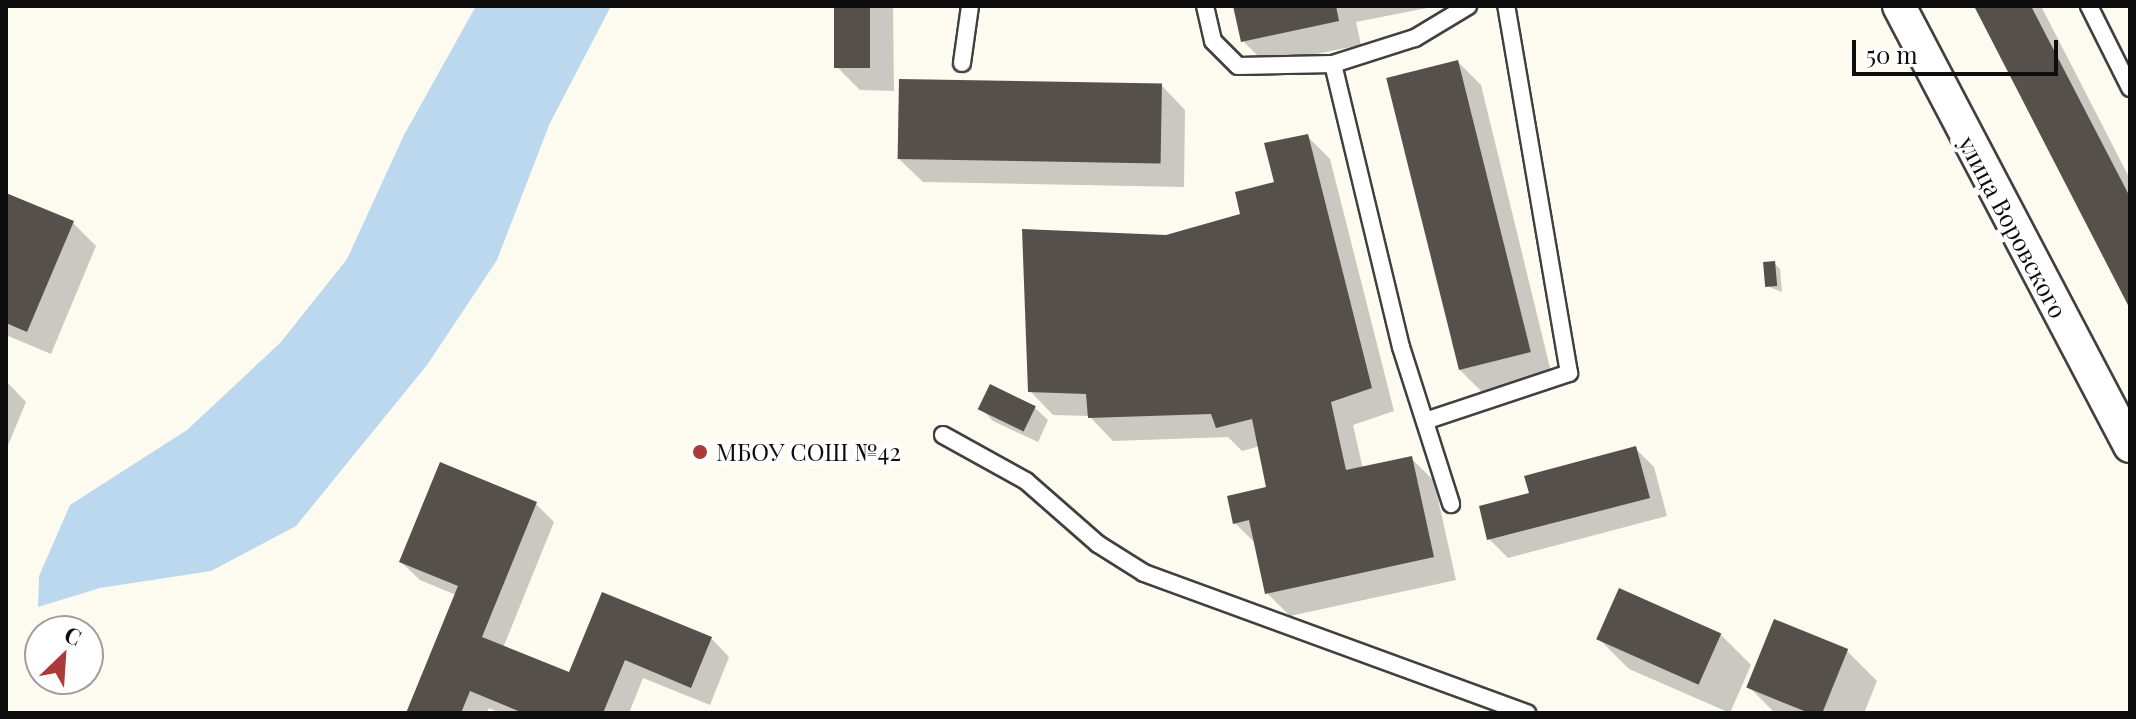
<!DOCTYPE html>
<html>
<head>
<meta charset="utf-8">
<style>
	body { margin:0 }
	#map { position:relative; width:2136px; height:719px; overflow:hidden; background:#fdfbf0; font-family:"Playfair Display",serif }
	div>[style] { position:absolute }
	.water>* { inset:0; background:#bbd8ee }
	.shadow>* { inset:0; background:#0003 }
	.building>* { inset:0; background:#55504b; transform-origin:0 0 }
	.roads { filter:drop-shadow(2px 0 #404040) drop-shadow(-2px 0 #404040) drop-shadow(0 2px #404040) drop-shadow(0 -2px #404040) }
	.lane>* { height:16px; margin:-8px; padding:0 8px; transform-origin:8px; border-radius:8px; background:#fff }
	.street>* { height:32px; margin:-16px; padding:0 16px; transform-origin:16px; border-radius:16px; background:#fff }
	.dots>* { width:22px; height:22px; translate:-50% -50%; box-sizing:border-box; border:4px solid #fff; border-radius:50% }
	span { translate:-50% -50%; white-space:nowrap; text-align:center; line-height:1.15; -webkit-text-stroke:8px #fff; paint-order:stroke }
	.street-label { font-size:24px; color:#0d0d0d }
	.poi-label { font-size:24px; color:#0d0d0d }
	.left { translate:0 -50%; text-align:left }
	.frame { position:absolute; inset:0; border:8px solid #0d0d0d; pointer-events:none }
	.north { position:absolute; left:24px; top:615px; width:80px; height:80px; box-sizing:border-box; background:#fff; border:2px solid #9e9e9e; border-radius:50%; rotate:25deg; font-size:22px; font-weight:700; line-height:32px; text-align:center; color:#0d0d0d }
	.north::after { content:''; display:block; margin:auto; width:28px; height:36px; background:#ab3a38; clip-path:polygon(50% 0,100% 100%,50% 72%,0 100%) }
	.scale { position:absolute; left:1852px; top:40px; width:206px; height:36px; box-sizing:border-box; border:4px solid #0d0d0d; border-top:0; padding-left:10px; font-size:24px; line-height:28px; white-space:nowrap; color:#0d0d0d; -webkit-text-stroke:6px #fff; paint-order:stroke }
</style>
</head>
<body>
<div id="map">
	<div class="water">
		<div style="clip-path:polygon(476px 6px,611px 6px,550px 123px,497px 260px,427px 365px,296px 526px,211px 571px,100px 588px,38px 607px,39px 576px,70px 505px,187px 430px,281px 342px,347px 259px,404px 135px)"></div>
	</div>
	<div class="shadow">
		<div style="clip-path:polygon(836px 6px,893px 6px,894px 91px,860px 90px,837px 67px)"></div>
		<div style="clip-path:polygon(1235px 6px,1437px 6px,1356px 22px,1361px 45px,1266px 64px,1243px 41px)"></div>
		<div style="clip-path:polygon(1976px 6px,2041px 6px,2130px 179px,2130px 304px)"></div>
		<div style="clip-path:polygon(1458px 62px,1481px 85px,1552px 376px,1482px 392px,1459px 369px)"></div>
		<div style="clip-path:polygon(1162px 86px,1185px 110px,1184px 187px,923px 182px,899px 159px)"></div>
		<div style="clip-path:polygon(1307px 136px,1330px 159px,1394px 411px,1353px 425px,1363px 469px,1411px 458px,1434px 481px,1456px 580px,1290px 616px,1267px 593px,1256px 544px,1235px 523px,1269px 489px,1260px 446px,1242px 451px,1228px 437px,1113px 441px,1089px 416px,1053px 415px,1030px 391px,1166px 237px,1242px 215px,1277px 183px)"></div>
		<div style="clip-path:polygon(6px 195px,73px 223px,96px 246px,51px 354px,6px 335px)"></div>
		<div style="clip-path:polygon(1774px 263px,1780px 269px,1782px 292px,1767px 286px)"></div>
		<div style="clip-path:polygon(6px 381px,26px 402px,6px 450px)"></div>
		<div style="clip-path:polygon(981px 408px,1035px 408px,1048px 420px,1038px 442px,993px 421px)"></div>
		<div style="clip-path:polygon(1636px 449px,1654px 467px,1667px 516px,1508px 558px,1489px 539px,1531px 494px)"></div>
		<div style="clip-path:polygon(536px 504px,554px 522px,503px 648px,570px 675px,603px 594px,711px 638px,729px 657px,710px 705px,643px 678px,629px 713px,500px 713px,489px 708px,487px 713px,408px 713px,456px 595px,420px 580px,401px 562px)"></div>
		<div style="clip-path:polygon(1721px 635px,1751px 665px,1730px 713px,1629px 669px,1599px 639px)"></div>
		<div style="clip-path:polygon(1847px 651px,1877px 681px,1864px 713px,1775px 713px,1748px 686px)"></div>
	</div>
	<div class="building">
		<div style="left:834px;top:6px;width:36px;height:62px"></div>
		<div style="clip-path:polygon(1233px 6px,1336px 6px,1339px 21px,1241px 42px)"></div>
		<div style="clip-path:polygon(1974px 6px,2031px 6px,2130px 197px,2130px 309px)"></div>
		<div style="left:1458px;top:60px;width:301px;height:74px;rotate:76deg"></div>
		<div style="left:899px;top:79px;width:263px;height:80px;rotate:1deg"></div>
		<div style="clip-path:polygon(1308px 134px,1372px 388px,1331px 402px,1346px 470px,1412px 456px,1434px 557px,1265px 594px,1249px 520px,1233px 524px,1227px 496px,1266px 487px,1252px 419px,1216px 428px,1211px 414px,1088px 418px,1086px 394px,1028px 392px,1022px 229px,1166px 235px,1240px 214px,1235px 192px,1274px 182px,1264px 143px)"></div>
		<div style="clip-path:polygon(6px 193px,74px 221px,27px 332px,6px 323px)"></div>
		<div style="left:1775px;top:261px;width:25px;height:12px;rotate:85deg"></div>
		<div style="left:990px;top:384px;width:51px;height:28px;rotate:26deg"></div>
		<div style="clip-path:polygon(1636px 446px,1650px 498px,1487px 540px,1479px 506px,1529px 493px,1524px 476px)"></div>
		<div style="clip-path:polygon(440px 462px,537px 502px,482px 637px,569px 672px,602px 592px,712px 637px,691px 688px,625px 660px,603px 713px,523px 713px,470px 691px,461px 713px,406px 713px,458px 586px,399px 562px)"></div>
		<div style="left:1619px;top:588px;width:112px;height:56px;rotate:24deg"></div>
		<div style="left:1774px;top:619px;width:80px;height:74px;rotate:22deg"></div>
	</div>
	<div class="roads">
		<div class="lane">
			<div style="left:1205px;top:6px;width:36px;rotate:77deg"></div>
			<div style="left:1213px;top:41px;width:35px;rotate:45deg"></div>
			<div style="left:1238px;top:66px;width:95px;rotate:-1.2deg"></div>
			<div style="left:1333px;top:64px;width:291px;rotate:76.5deg"></div>
			<div style="left:1401px;top:347px;width:165px;rotate:72.3deg"></div>
			<div style="left:2089px;top:6px;width:92px;rotate:63.4deg"></div>
			<div style="left:962px;top:63px;width:58px;rotate:-82deg"></div>
			<div style="left:1333px;top:64px;width:86px;rotate:-17.6deg"></div>
			<div style="left:1415px;top:38px;width:62px;rotate:-31.1deg"></div>
			<div style="left:1425px;top:421px;width:152px;rotate:-18.4deg"></div>
			<div style="left:1569px;top:373px;width:372px;rotate:-99.7deg"></div>
			<div style="left:943px;top:435px;width:95px;rotate:29deg"></div>
			<div style="left:1026px;top:481px;width:96px;rotate:41.2deg"></div>
			<div style="left:1098px;top:544px;width:54px;rotate:32.2deg"></div>
			<div style="left:1144px;top:573px;width:408px;rotate:20.1deg"></div>
		</div>
		<div class="street">
			<div style="left:1899px;top:6px;width:497px;rotate:62.3deg"></div>
		</div>
	</div>
	<div class="dots">
		<div style="left:700px;top:452px;background:#ab3a38"></div>
	</div>
	<div class="street-label">
		<span style="left:2013px;top:227px;rotate:62deg">улица Воровского</span>
	</div>
	<div class="poi-label">
		<span class="left" style="left:716px;top:452px">МБОУ СОШ №42</span>
	</div>
	<div class="frame"></div>
	<div class="north">С</div>
	<div class="scale">50 m</div>
</div>
</body>
</html>
